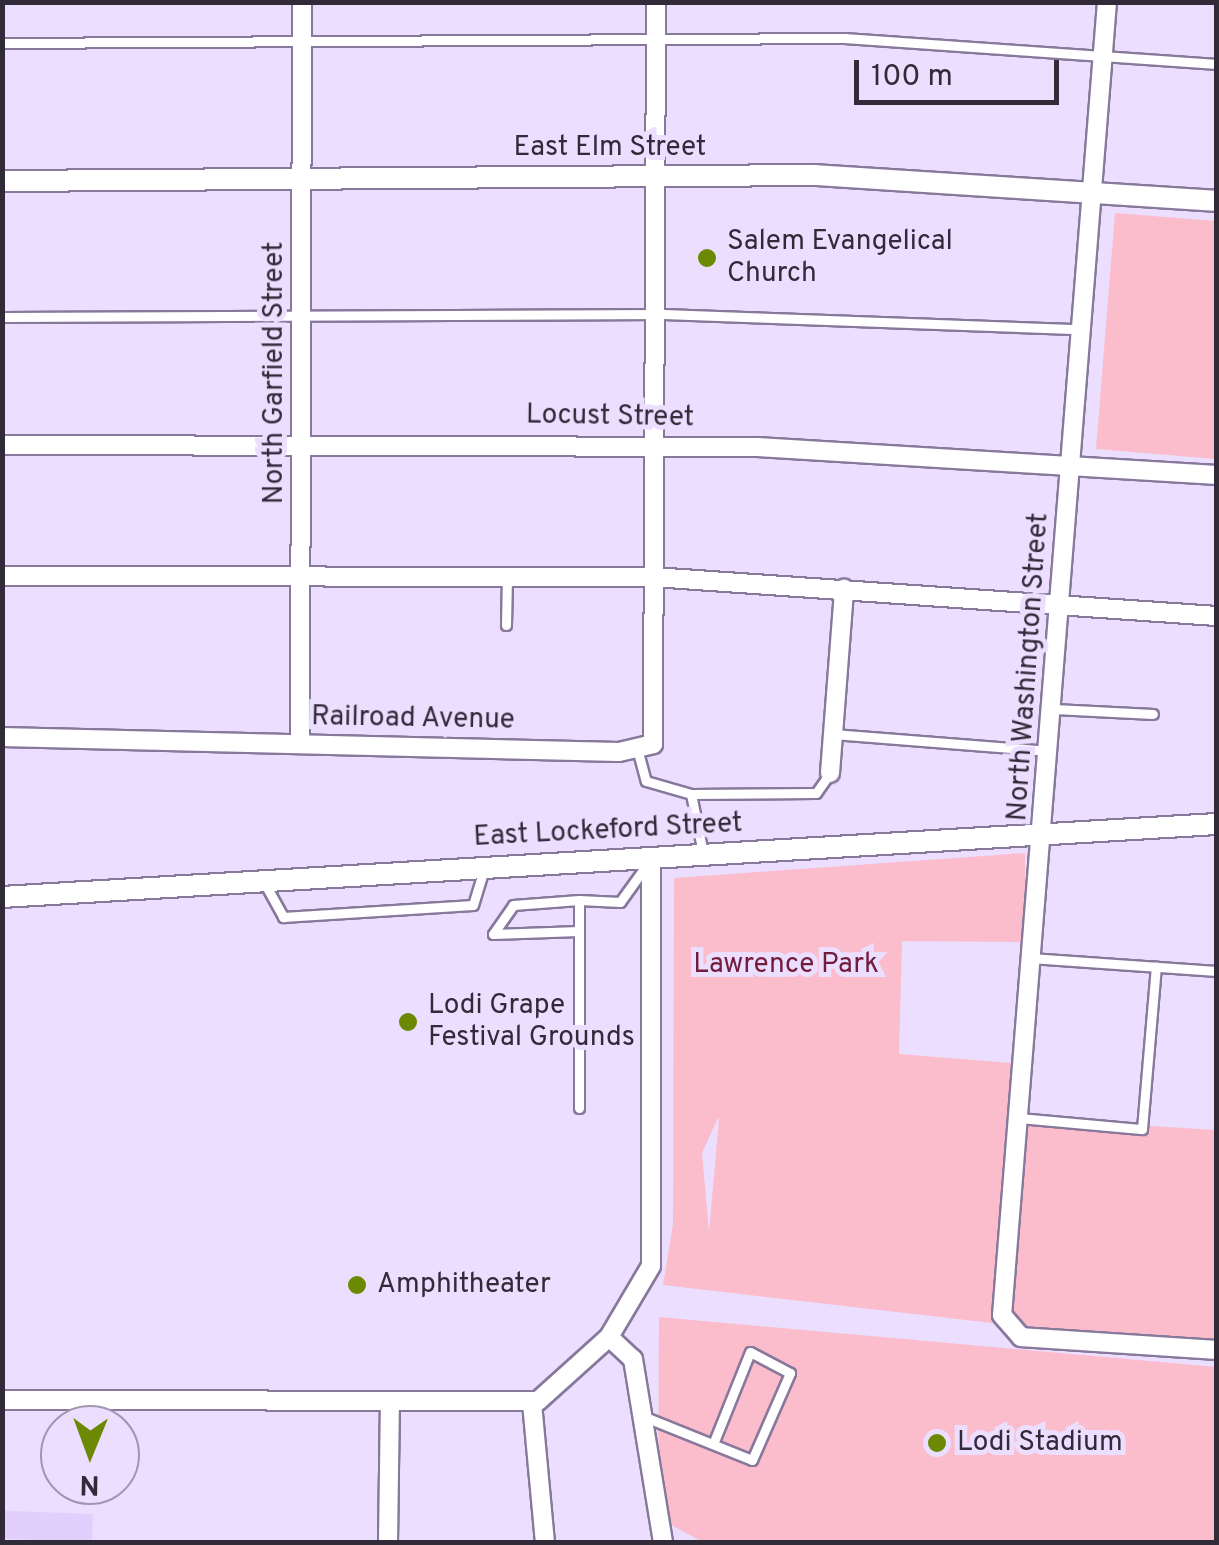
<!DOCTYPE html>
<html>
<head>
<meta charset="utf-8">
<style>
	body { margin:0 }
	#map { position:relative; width:1219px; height:1545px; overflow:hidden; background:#ebdefe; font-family:Overpass,sans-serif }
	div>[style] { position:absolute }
	.built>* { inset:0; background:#e2cffd; transform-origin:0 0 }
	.green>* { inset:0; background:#fbbdcb }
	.roads { filter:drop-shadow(2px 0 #87789c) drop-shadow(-2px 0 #87789c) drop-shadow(0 2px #87789c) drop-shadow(0 -2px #87789c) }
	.service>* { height:9px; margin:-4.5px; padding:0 4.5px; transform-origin:4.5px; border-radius:4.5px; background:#fff }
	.minor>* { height:18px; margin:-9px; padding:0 9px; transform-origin:9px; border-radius:9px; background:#fff }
	.tertiary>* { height:20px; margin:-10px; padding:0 10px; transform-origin:10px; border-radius:10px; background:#fff }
	.dots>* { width:28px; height:28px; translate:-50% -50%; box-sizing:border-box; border:5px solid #ebdefe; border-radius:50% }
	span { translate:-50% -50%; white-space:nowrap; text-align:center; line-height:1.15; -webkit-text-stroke:10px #ebdefe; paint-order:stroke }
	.street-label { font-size:28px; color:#302a39 }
	.poi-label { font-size:28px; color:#302a39 }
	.left { translate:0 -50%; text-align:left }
	.park-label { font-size:28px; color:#731b3b }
	.frame { position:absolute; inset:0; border:5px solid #302a39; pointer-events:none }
	.north { position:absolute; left:40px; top:1405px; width:100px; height:100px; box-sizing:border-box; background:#ebdefe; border:2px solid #a096af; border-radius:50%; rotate:181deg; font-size:28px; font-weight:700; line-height:40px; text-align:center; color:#302a39 }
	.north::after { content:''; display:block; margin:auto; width:35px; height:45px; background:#6b8902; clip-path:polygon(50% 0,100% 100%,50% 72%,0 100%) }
	.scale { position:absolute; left:854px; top:60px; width:205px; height:45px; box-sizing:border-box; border:5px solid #302a39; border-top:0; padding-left:12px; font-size:30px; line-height:35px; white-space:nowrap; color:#302a39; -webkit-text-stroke:8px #ebdefe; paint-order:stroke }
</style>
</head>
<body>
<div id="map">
	<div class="built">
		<div style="left:93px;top:1514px;width:28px;height:90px;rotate:92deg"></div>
	</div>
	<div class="green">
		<div style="clip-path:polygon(1115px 213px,1216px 221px,1216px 459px,1096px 449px)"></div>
		<div style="clip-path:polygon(evenodd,1025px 853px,1025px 942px,902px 941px,899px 1054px,1023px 1064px,1021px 1118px,1216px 1130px,1216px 1349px,663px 1285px,673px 1224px,674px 878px,1025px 853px,718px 1118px,719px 1119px,709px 1232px,702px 1153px,718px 1118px)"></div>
		<div style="clip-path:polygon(659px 1317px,1216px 1367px,1216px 1542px,703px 1542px,658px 1518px)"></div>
	</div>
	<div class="roads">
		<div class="service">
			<div style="left:2px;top:43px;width:843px;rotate:-0.34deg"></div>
			<div style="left:845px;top:38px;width:372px;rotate:4deg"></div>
			<div style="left:2px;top:317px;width:661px;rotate:-0.26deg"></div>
			<div style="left:663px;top:314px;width:417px;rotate:2.1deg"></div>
			<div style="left:506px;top:625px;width:48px;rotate:-88.8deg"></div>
			<div style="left:1054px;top:709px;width:99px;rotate:2.9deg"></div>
			<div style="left:833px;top:734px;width:217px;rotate:4.5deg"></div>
			<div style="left:638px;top:752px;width:30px;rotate:75deg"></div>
			<div style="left:646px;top:781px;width:47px;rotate:16.1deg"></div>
			<div style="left:691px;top:794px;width:60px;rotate:78.5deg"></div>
			<div style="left:691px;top:794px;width:125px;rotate:-0.5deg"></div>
			<div style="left:816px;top:793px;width:24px;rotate:-55deg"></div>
			<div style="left:265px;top:884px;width:38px;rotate:61deg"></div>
			<div style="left:283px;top:917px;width:190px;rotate:-3.6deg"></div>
			<div style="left:473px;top:905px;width:39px;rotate:-73deg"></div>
			<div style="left:579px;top:931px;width:86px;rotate:178deg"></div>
			<div style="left:493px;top:934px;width:35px;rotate:-55deg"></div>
			<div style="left:513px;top:905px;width:66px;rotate:-4.3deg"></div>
			<div style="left:1031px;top:958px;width:185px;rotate:4deg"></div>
			<div style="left:579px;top:1108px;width:208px;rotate:-90deg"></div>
			<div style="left:579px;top:900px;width:41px;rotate:2.8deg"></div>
			<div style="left:620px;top:902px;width:48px;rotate:-54.3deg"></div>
			<div style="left:1018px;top:1118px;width:124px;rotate:5.1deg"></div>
			<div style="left:1142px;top:1129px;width:163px;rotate:-85.1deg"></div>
			<div style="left:645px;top:1417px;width:115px;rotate:21.9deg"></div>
			<div style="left:752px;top:1460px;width:95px;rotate:-66.4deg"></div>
			<div style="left:790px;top:1373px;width:45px;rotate:-152.3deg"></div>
			<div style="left:750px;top:1352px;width:99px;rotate:111.9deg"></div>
		</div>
		<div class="minor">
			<div style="left:1107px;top:2px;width:1317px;rotate:94.57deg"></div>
			<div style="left:1002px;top:1315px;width:29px;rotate:49deg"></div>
			<div style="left:1021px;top:1337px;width:195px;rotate:3.8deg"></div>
			<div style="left:2px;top:445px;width:756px;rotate:0.15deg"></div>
			<div style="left:758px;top:447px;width:459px;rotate:3.5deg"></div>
			<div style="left:2px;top:576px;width:651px;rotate:0.09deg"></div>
			<div style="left:653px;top:577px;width:564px;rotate:3.96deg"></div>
			<div style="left:2px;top:737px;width:617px;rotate:1.39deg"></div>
			<div style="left:619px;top:752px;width:35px;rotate:-13deg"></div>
			<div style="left:653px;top:744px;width:742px;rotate:-89.77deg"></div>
			<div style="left:300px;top:744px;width:742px;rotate:-89.85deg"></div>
			<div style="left:830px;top:773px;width:185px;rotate:-85.6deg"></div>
			<div style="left:609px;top:1337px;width:33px;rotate:43deg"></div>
			<div style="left:633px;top:1359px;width:185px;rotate:80.7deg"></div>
			<div style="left:2px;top:1400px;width:536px;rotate:0.11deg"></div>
			<div style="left:538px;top:1401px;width:96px;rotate:-42deg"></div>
			<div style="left:609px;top:1337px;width:82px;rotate:-59.4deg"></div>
			<div style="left:651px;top:1266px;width:409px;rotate:-90deg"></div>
			<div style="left:532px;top:1403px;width:140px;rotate:84.7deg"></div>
			<div style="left:388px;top:1542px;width:138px;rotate:-89.2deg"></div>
		</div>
		<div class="tertiary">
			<div style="left:2px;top:181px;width:813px;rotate:-0.42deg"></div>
			<div style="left:815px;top:175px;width:402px;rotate:3.7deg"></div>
			<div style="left:2px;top:897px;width:1216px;rotate:-3.44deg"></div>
		</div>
	</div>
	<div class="dots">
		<div style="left:707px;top:258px;background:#6b8902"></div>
		<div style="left:408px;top:1022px;background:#6b8902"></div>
		<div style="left:357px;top:1285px;background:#6b8902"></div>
		<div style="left:937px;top:1443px;background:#6b8902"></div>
	</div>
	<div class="street-label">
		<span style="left:610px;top:148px">East Elm Street</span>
		<span style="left:275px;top:373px;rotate:-90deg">North Garfield Street</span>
		<span style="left:610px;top:417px;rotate:1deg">Locust Street</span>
		<span style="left:1029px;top:667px;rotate:-86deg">North Washington Street</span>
		<span style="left:413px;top:719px;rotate:1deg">Railroad Avenue</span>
		<span style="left:608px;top:831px;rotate:-3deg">East Lockeford Street</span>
	</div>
	<div class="poi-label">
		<span class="left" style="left:727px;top:258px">Salem Evangelical<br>Church</span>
		<span class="left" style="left:428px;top:1022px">Lodi Grape<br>Festival Grounds</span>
		<span class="left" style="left:377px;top:1285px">Amphitheater</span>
		<span class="left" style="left:957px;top:1443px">Lodi Stadium</span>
	</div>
	<div class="park-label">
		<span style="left:786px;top:965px">Lawrence Park</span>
	</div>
	<div class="frame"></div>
	<div class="north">N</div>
	<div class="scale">100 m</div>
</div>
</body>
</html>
